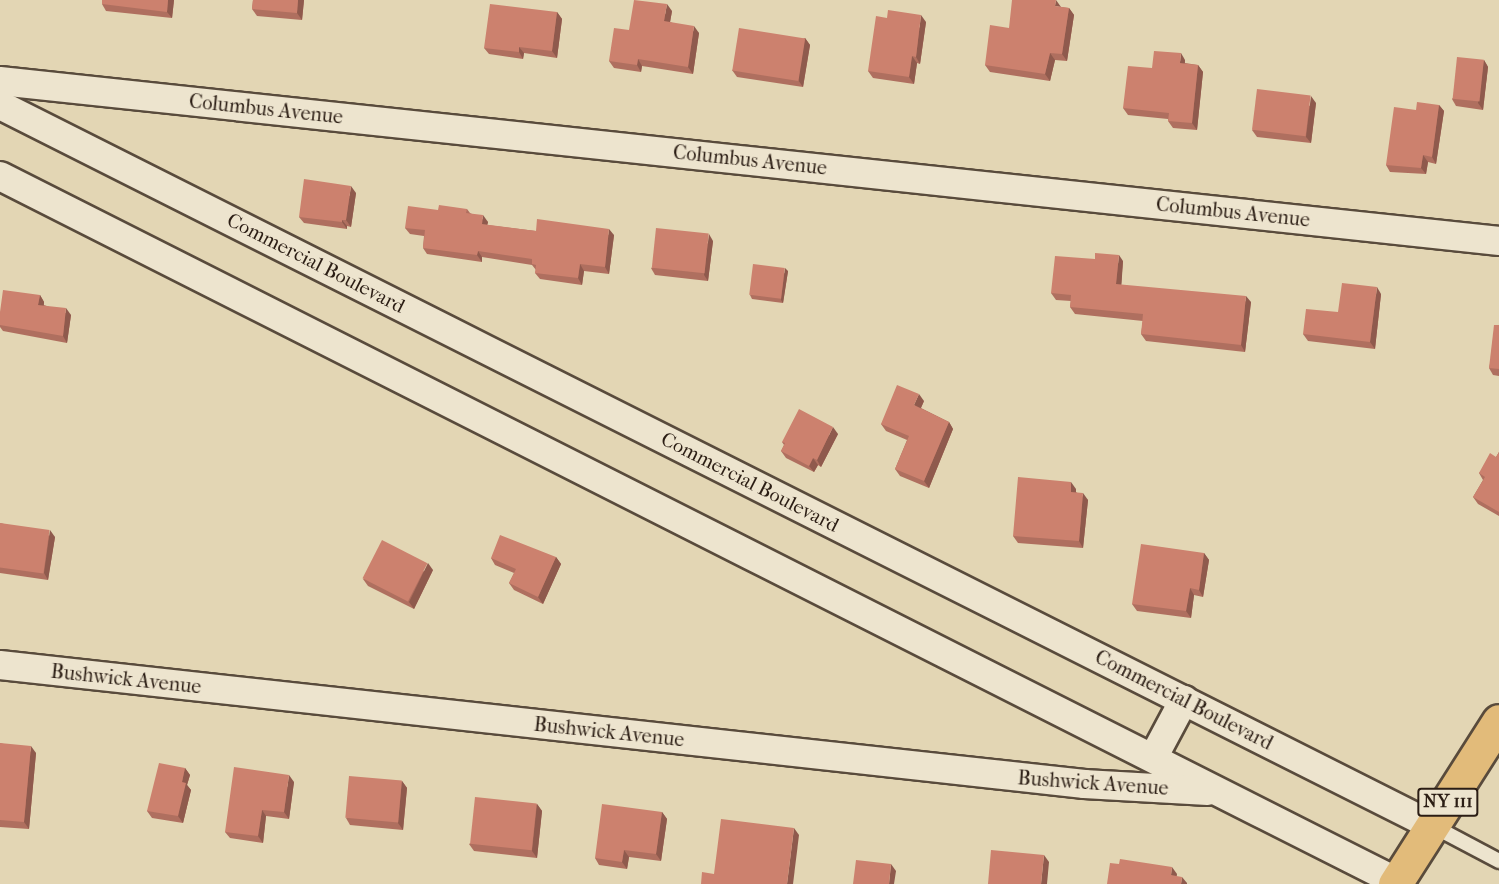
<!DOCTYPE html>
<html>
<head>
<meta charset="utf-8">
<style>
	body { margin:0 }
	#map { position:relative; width:1499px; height:884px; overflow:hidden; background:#e3d6b4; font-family:"IM FELL French Canon",serif }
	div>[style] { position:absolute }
	.roads { filter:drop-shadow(2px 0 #594b3c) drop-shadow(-2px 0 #594b3c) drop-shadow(0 2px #594b3c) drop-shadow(0 -2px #594b3c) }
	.service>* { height:14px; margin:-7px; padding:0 7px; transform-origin:7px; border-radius:7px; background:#ede4ce }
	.minor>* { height:28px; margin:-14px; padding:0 14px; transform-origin:14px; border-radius:14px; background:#ede4ce }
	.primary>* { height:33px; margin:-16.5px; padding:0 16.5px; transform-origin:16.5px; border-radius:16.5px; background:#e2bb7a }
	.wall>* { inset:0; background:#af6f5f }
	.shaded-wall>* { inset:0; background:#8f5a4d }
	.building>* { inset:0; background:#cc816e; transform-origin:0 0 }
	span { translate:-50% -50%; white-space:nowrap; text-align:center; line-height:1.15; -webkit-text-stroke:6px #ede4ce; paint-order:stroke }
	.shield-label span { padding:2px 4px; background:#ede4ce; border:2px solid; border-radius:4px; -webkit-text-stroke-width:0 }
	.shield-label { font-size:18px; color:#2b1d14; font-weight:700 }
	.street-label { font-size:20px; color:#2b1d14 }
</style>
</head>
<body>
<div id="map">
	<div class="roads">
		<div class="service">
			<div style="left:1433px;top:826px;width:75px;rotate:27.9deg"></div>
		</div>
		<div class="minor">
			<div style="left:0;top:81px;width:1508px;rotate:6.09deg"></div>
			<div style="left:0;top:105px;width:1604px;rotate:26.71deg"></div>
			<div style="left:0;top:176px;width:1565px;rotate:26.81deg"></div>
			<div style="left:0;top:665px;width:1091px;rotate:6.26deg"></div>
			<div style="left:1084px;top:784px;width:124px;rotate:3.2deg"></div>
			<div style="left:1153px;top:758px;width:66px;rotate:-61.9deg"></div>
		</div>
		<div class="primary">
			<div style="left:1395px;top:884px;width:193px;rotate:-57.5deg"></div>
		</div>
	</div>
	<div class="wall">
		<div style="clip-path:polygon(174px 0,172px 18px,106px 11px,102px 4px)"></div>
		<div style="clip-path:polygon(253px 0,304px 0,302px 20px,257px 16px,252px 9px)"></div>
		<div style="clip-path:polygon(1060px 7px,1069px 8px,1074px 15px,1067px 61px,1055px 60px,1050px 81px,990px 72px,985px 65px,1009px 28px)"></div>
		<div style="clip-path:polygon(672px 11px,670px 22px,699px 33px,693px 74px,642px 66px,641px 72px,614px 68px,609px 61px,629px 30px)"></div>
		<div style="clip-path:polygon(557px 12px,562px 19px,557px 58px,524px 53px,523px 59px,489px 54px,484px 48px)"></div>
		<div style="clip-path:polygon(926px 22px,920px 64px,917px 63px,914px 84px,873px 78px,868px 71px)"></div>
		<div style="clip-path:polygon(805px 38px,810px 45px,803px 87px,737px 77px,732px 70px)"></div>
		<div style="clip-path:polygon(1185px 60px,1185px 63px,1198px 65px,1203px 72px,1197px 130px,1173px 128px,1168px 121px,1168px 119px,1128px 115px,1123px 108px,1152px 68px)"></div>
		<div style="clip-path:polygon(1484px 60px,1488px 67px,1483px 110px,1456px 106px,1452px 99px)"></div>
		<div style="clip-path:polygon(1316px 103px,1311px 143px,1257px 137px,1252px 130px)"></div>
		<div style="clip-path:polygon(1439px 105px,1444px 111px,1436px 164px,1428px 162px,1426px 174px,1390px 172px,1386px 165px,1416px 110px)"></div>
		<div style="clip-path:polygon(356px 193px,351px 227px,347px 226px,347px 229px,304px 223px,299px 217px)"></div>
		<div style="clip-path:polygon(467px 209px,470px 213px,488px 222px,487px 225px,536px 231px,614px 235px,609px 274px,584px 271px,582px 285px,540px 279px,535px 273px,536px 270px,532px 265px,482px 257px,482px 262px,427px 254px,423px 248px,424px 236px,410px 234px,405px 228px,438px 210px)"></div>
		<div style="clip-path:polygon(713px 241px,708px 281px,655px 275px,651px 268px)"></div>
		<div style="clip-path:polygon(1123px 261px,1121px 285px,1251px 302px,1245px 352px,1146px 341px,1141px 334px,1143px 321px,1075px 314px,1070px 307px,1071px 301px,1056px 300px,1051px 293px)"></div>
		<div style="clip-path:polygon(788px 271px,783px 303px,752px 299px,750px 295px)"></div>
		<div style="clip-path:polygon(1381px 294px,1375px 349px,1308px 341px,1303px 334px,1338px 312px)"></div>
		<div style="clip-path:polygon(40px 295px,44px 302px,44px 305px,71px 315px,67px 343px,3px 331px,0 327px,0 312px)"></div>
		<div style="clip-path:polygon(1499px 325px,1499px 376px,1493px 375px,1489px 368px)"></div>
		<div style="clip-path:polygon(924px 401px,921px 408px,949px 422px,953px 429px,929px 488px,900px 476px,895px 469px,907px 440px,886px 431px,881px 424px)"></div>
		<div style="clip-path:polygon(838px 434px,821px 467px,818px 465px,814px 472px,786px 458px,781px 451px,784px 445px,782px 442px)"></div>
		<div style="clip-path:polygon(1499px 452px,1499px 516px,1478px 504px,1473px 497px,1483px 480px,1479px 473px,1496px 457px)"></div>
		<div style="clip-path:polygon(1076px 489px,1076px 492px,1088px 500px,1083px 548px,1018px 543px,1013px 536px)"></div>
		<div style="clip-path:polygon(0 523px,55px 537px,48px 580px,0 573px)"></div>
		<div style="clip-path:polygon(1204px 553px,1209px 560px,1203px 597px,1194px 595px,1191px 618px,1137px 611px,1132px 604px)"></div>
		<div style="clip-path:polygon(556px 557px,561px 564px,543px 604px,514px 590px,509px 583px,514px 573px,495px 565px,491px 558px)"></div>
		<div style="clip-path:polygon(433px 570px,414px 609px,368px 586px,363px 579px)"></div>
		<div style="clip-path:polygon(0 743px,36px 753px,29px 829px,0 827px)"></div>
		<div style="clip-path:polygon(185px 768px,190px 775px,187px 785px,191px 790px,183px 823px,152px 818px,147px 811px)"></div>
		<div style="clip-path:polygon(402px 781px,407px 788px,403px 830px,350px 825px,346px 818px)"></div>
		<div style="clip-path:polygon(294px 782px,289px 819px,266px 816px,263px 843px,230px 838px,225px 832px)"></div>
		<div style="clip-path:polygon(537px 804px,542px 811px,537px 858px,474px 851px,469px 844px)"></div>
		<div style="clip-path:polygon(662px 812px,667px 819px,661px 861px,629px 857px,627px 869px,599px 865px,595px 858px)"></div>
	</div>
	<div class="shaded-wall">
		<div style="clip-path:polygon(168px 0,174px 0,172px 18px,167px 12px)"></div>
		<div style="clip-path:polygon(298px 0,304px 0,302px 20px,297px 13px)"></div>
		<div style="clip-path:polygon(1056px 0,1061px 7px,1055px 6px)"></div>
		<div style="clip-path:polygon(667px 4px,672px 11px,669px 28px,664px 21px)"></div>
		<div style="clip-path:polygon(1069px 8px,1074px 15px,1067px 61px,1062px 54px)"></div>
		<div style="clip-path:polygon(557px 12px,562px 19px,557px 58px,552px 51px)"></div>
		<div style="clip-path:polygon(921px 15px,926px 22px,920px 64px,916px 57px)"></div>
		<div style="clip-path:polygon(694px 26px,699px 33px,693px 74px,688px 67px)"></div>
		<div style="clip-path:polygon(805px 38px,810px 45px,803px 87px,798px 80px)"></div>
		<div style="clip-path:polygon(519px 47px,524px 53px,523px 59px,519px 52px)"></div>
		<div style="clip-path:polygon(1050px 53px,1055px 60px,1050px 81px,1045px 74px)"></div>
		<div style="clip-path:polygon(1181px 53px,1185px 60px,1184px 70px,1180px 63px)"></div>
		<div style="clip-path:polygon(912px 56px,917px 63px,914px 84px,909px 77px)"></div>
		<div style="clip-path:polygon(638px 59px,642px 66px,641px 72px,637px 65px)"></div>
		<div style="clip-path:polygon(1484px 60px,1488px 67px,1483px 110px,1478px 103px)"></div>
		<div style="clip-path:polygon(1198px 65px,1203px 72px,1197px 130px,1192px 123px)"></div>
		<div style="clip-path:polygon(1311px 96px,1316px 103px,1311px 143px,1306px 137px)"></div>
		<div style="clip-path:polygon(1439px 105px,1444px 111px,1436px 164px,1432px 157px)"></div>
		<div style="clip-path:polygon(1423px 155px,1428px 162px,1426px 174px,1421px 168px)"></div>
		<div style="clip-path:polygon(351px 186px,356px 193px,351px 227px,346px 220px)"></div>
		<div style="clip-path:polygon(483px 215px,488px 222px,486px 231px,482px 224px)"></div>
		<div style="clip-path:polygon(342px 220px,347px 226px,347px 229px,342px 222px)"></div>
		<div style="clip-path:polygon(609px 229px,614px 235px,609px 274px,605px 267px)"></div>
		<div style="clip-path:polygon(709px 234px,713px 241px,708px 281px,704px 275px)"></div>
		<div style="clip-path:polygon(478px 251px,482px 257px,482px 262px,477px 255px)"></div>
		<div style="clip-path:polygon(1119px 255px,1123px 261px,1121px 291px,1116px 284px)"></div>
		<div style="clip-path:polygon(580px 264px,584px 271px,582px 285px,578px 278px)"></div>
		<div style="clip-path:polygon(785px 268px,788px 271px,783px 303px,781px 300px)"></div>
		<div style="clip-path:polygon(1377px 287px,1381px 294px,1375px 349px,1370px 342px)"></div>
		<div style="clip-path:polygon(40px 295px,44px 302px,43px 311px,38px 305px)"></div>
		<div style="clip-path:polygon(1246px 296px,1251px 302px,1245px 352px,1241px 345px)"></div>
		<div style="clip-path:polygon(66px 308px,71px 315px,67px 343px,63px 336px)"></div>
		<div style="clip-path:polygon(919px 394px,924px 401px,919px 412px,914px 405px)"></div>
		<div style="clip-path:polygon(949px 422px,953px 429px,929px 488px,924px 481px)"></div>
		<div style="clip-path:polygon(833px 427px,838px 434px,821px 467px,817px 460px)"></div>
		<div style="clip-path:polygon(813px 458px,818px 465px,814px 472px,809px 466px)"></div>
		<div style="clip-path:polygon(1071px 482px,1076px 489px,1076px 498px,1071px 492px)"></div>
		<div style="clip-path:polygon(1083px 493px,1088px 500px,1083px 548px,1079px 541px)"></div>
		<div style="clip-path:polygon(50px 530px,55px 537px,48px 580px,44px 573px)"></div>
		<div style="clip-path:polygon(1204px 553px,1209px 560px,1203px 597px,1199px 590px)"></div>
		<div style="clip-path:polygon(556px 557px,561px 564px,543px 604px,538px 597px)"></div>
		<div style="clip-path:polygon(428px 563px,433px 570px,414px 609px,409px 602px)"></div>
		<div style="clip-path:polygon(1190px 588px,1194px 595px,1191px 618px,1186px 611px)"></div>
		<div style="clip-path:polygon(31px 746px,36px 753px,29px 829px,24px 822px)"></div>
		<div style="clip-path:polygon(185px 768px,190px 775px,187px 785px,191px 790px,183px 823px,178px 816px,182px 782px)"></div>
		<div style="clip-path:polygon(289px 775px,294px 782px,289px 819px,284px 812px)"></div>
		<div style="clip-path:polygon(402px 781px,407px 788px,403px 830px,398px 823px)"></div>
		<div style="clip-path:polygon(537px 804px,542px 811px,537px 858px,532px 851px)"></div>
		<div style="clip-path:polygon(262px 810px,266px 816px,263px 843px,258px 836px)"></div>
		<div style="clip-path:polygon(662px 812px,667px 819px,661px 861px,656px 854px)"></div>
		<div style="clip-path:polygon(794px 828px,799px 835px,793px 884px,787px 884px)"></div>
		<div style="clip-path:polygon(624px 850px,629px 857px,627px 869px,622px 862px)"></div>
		<div style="clip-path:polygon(1044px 855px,1049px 862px,1047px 884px,1041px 884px)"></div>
		<div style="clip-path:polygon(891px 864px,896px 871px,894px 884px,889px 884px)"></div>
		<div style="clip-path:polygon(1172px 867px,1177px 874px,1176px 882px,1171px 875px)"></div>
		<div style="clip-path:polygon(1182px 877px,1187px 883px,1187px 884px,1181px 884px)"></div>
	</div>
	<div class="building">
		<div style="clip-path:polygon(102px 0,168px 0,167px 12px,102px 4px)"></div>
		<div style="clip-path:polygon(253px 0,298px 0,297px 13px,252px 9px)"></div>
		<div style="clip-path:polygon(634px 0,667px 4px,664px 21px,694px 26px,688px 67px,638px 59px,637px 65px,609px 61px,614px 28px,629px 30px)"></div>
		<div style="clip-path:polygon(1012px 0,1056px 0,1055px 6px,1069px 8px,1062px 54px,1050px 53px,1045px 74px,985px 65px,990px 25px,1009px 28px)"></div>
		<div style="clip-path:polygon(490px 4px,557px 12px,552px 51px,519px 47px,519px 52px,484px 48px)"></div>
		<div style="clip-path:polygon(888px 10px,921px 15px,916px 57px,912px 56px,909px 77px,868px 71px,876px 16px,887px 18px)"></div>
		<div style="left:739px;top:28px;width:67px;height:43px;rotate:9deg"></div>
		<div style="clip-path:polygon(1154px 51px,1181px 53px,1180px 63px,1198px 65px,1192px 123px,1168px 121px,1169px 113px,1123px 108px,1128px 66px,1152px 68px)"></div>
		<div style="left:1457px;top:57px;width:27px;height:42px;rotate:6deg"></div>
		<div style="left:1257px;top:89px;width:54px;height:41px;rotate:7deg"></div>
		<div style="clip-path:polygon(1417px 102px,1439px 105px,1432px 157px,1423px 155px,1421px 168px,1386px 165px,1394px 107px,1416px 110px)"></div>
		<div style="clip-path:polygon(304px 179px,351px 186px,346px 220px,342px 220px,342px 222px,299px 217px)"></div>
		<div style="clip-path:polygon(439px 205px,467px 209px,466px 213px,483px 215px,482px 224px,536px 231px,537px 219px,609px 229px,605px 267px,580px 264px,578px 278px,535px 273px,536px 265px,532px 264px,532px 259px,478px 251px,477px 255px,423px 248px,425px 230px,405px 228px,408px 206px,438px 210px)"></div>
		<div style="left:656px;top:228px;width:53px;height:40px;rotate:6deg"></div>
		<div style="clip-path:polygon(1095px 253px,1119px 255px,1116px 284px,1246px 296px,1241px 345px,1141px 334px,1143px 314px,1070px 307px,1071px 295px,1051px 293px,1055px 256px,1095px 259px)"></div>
		<div style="left:753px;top:264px;width:32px;height:31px;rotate:7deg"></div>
		<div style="clip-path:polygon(1342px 283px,1377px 287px,1370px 342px,1303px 334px,1306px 309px,1338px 312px)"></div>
		<div style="clip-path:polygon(3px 290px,40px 295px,38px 305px,66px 308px,63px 336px,0 325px,0 312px)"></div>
		<div style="clip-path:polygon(1494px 325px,1499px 325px,1499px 369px,1489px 368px)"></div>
		<div style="clip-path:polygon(897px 385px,919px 394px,914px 405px,949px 422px,924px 481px,895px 469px,909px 436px,881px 424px)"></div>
		<div style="clip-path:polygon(799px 409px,833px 427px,817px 460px,813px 458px,809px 466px,781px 451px,785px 443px,782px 442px)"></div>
		<div style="clip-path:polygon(1499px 452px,1499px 512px,1473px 497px,1485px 477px,1479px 473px,1490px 453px,1496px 457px)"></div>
		<div style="clip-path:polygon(1018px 477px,1071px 482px,1071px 492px,1083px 493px,1079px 541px,1013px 536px)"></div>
		<div style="left:0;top:523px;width:50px;height:44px;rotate:8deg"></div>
		<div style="clip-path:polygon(500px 535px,556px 557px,538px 597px,509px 583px,516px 569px,491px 558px)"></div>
		<div style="left:382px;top:540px;width:51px;height:43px;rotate:27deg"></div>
		<div style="clip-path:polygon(1141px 544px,1204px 553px,1199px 590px,1190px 588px,1186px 611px,1132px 604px)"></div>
		<div style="clip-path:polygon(0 743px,31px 746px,24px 822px,0 820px)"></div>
		<div style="clip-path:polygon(159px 763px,185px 768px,182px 782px,186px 783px,178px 816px,147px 811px)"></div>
		<div style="clip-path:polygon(234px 767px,289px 775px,284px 812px,262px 810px,258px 836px,225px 832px)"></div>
		<div style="left:349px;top:776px;width:53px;height:42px;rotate:5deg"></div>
		<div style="left:475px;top:797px;width:62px;height:47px;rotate:6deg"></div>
		<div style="clip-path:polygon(602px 804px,662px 812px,656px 854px,624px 850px,622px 862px,595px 858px)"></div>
		<div style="clip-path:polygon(721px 819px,794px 828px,787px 884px,701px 884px,702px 872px,714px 874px)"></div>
		<div style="clip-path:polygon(991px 850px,1044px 855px,1041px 884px,988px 884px)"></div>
		<div style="clip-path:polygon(1120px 859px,1172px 867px,1171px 875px,1182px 877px,1181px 884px,1107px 884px,1110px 863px,1119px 864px)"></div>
		<div style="clip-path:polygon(856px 860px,891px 864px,889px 884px,853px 884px)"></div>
	</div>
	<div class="shield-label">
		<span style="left:1448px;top:802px">NY 111</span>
	</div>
	<div class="street-label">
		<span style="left:266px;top:109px;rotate:6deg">Columbus Avenue</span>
		<span style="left:750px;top:160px;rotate:6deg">Columbus Avenue</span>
		<span style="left:1233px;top:212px;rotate:6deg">Columbus Avenue</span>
		<span style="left:316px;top:263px;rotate:27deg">Commercial Boulevard</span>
		<span style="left:750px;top:482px;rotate:27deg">Commercial Boulevard</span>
		<span style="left:126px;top:679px;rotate:6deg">Bushwick Avenue</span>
		<span style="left:1184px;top:700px;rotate:27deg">Commercial Boulevard</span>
		<span style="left:609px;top:732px;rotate:6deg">Bushwick Avenue</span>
		<span style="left:1093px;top:783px;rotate:4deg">Bushwick Avenue</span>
	</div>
</div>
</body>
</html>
